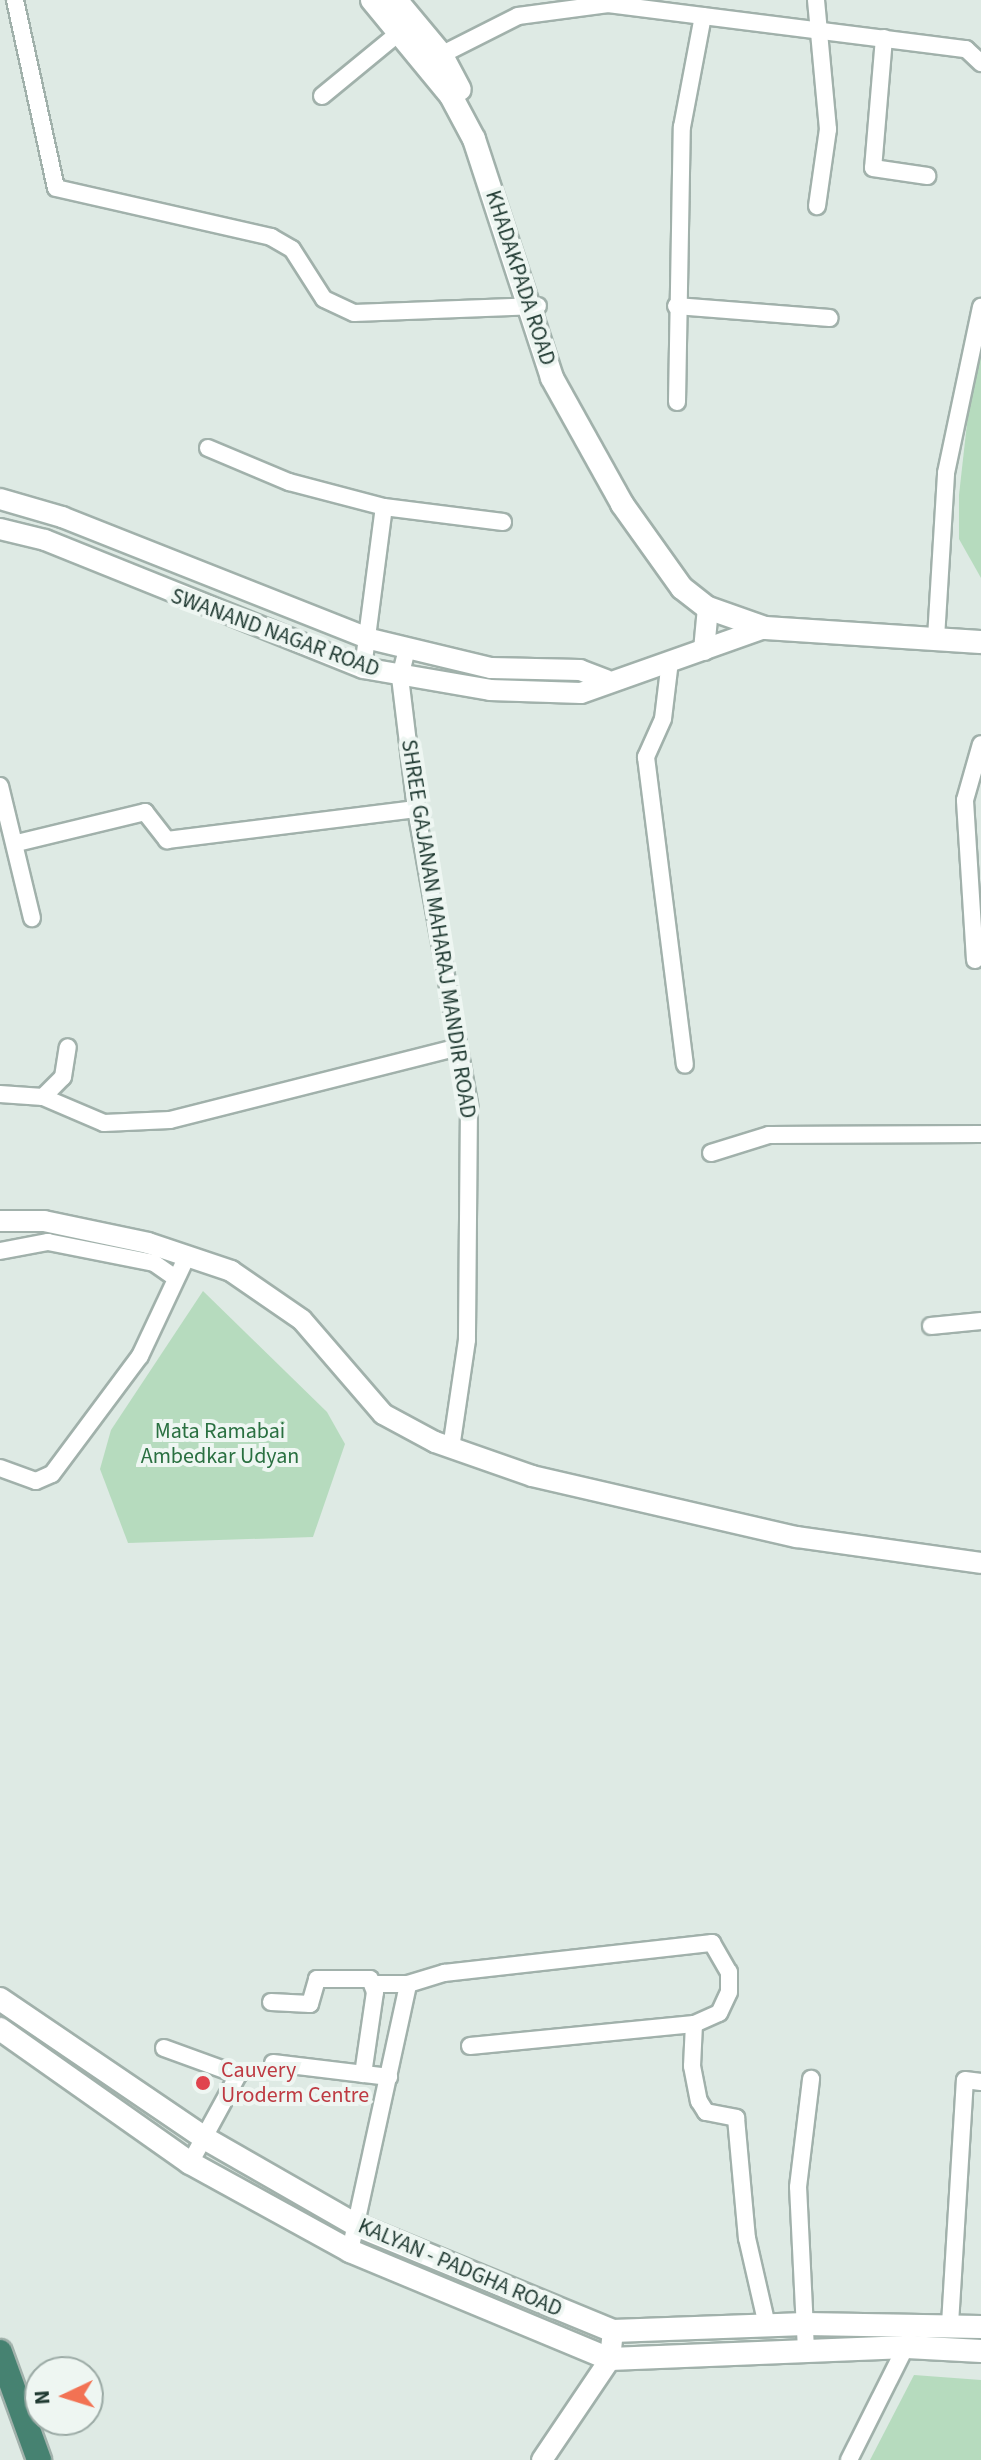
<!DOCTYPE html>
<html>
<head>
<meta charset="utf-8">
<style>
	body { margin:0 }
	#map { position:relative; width:981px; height:2460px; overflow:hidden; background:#deeae4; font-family:"Source Sans 3",sans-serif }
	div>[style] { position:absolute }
	.green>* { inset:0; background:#b6dbbe }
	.roads { filter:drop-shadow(2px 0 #a1b1ab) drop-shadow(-2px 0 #a1b1ab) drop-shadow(0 2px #a1b1ab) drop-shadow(0 -2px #a1b1ab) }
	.minor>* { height:16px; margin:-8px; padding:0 8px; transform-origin:8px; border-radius:8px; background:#fff }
	.tertiary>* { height:20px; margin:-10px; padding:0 10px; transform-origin:10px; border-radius:10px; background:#fff }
	.secondary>* { height:22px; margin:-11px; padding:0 11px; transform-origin:11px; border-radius:11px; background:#fff }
	.trunk>* { height:24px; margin:-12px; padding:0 12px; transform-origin:12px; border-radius:12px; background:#468271 }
	.dots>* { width:22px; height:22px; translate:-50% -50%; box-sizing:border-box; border:4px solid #eef6f2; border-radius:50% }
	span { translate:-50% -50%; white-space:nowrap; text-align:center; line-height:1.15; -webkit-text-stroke:8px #eef6f2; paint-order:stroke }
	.street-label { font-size:22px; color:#1f3931 }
	.park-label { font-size:22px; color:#2a7041 }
	.health-label { font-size:22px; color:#be3a42 }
	.left { translate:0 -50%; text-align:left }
	.north { position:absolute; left:24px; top:2356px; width:80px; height:80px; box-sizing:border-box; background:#eef6f2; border:2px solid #9baaa5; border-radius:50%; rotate:266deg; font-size:22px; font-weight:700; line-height:32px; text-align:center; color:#1f3931 }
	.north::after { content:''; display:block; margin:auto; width:28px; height:36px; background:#f27253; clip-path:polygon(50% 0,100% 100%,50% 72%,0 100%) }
</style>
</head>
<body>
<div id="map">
	<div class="green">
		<div style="clip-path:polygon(981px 298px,981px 578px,959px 539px,959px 495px)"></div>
		<div style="clip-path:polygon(203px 1291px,327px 1412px,345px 1444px,313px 1537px,128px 1543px,100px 1469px,111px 1430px)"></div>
		<div style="clip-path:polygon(914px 2375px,981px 2380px,981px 2460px,870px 2460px)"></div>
	</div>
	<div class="roads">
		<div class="minor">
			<div style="left:15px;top:0;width:192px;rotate:77.7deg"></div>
			<div style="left:56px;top:188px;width:221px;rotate:12.8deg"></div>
			<div style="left:271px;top:237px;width:24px;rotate:30deg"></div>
			<div style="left:292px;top:249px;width:59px;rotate:57.4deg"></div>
			<div style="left:324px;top:299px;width:33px;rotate:25deg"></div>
			<div style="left:354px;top:313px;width:184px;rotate:-2.2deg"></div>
			<div style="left:816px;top:0;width:130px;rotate:84.7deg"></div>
			<div style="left:828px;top:129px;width:78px;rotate:98.1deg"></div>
			<div style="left:884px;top:38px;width:130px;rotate:94.8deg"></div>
			<div style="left:873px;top:168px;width:55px;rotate:8.4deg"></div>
			<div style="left:431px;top:60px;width:97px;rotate:-26.8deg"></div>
			<div style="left:518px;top:16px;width:91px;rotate:-7.6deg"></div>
			<div style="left:608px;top:4px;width:361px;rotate:7.2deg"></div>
			<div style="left:966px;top:49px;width:21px;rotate:43deg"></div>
			<div style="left:322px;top:96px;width:101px;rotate:-39.4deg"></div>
			<div style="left:676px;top:306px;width:154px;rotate:4.5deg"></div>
			<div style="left:677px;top:402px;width:275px;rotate:-89deg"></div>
			<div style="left:682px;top:127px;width:113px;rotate:-79.3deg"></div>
			<div style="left:208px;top:448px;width:88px;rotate:22.8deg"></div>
			<div style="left:289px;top:482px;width:98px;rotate:14.7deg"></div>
			<div style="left:384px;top:507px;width:120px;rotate:7.2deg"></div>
			<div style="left:936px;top:638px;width:165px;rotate:-86.5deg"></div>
			<div style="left:946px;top:473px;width:170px;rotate:-78.1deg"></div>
			<div style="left:407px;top:649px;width:29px;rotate:104deg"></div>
			<div style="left:400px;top:677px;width:133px;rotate:83.1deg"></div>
			<div style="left:416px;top:809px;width:301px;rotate:79.8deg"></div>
			<div style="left:469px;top:1105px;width:235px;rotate:90.5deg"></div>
			<div style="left:467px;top:1340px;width:109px;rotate:98.4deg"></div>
			<div style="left:670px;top:661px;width:58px;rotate:96.9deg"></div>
			<div style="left:663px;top:719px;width:42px;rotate:114.1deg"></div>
			<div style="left:646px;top:757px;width:310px;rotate:82.8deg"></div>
			<div style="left:363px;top:668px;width:162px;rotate:-82.6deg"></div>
			<div style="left:0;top:786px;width:136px;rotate:76.4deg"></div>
			<div style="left:17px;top:843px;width:132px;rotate:-13.6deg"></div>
			<div style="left:145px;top:812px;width:36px;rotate:52deg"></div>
			<div style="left:167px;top:840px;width:251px;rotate:-7.1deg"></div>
			<div style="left:975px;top:960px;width:160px;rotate:-93.6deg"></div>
			<div style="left:965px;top:800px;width:58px;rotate:-74.1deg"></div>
			<div style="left:0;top:1094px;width:43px;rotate:4deg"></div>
			<div style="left:43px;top:1097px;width:28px;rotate:-45deg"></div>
			<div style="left:63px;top:1077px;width:30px;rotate:-81deg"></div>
			<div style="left:43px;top:1097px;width:66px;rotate:23.1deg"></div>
			<div style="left:104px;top:1123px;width:66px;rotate:-2.6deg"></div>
			<div style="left:170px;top:1120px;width:297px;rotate:-14.2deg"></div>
			<div style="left:711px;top:1153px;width:61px;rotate:-17.2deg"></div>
			<div style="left:769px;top:1135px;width:212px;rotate:-0.3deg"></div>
			<div style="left:0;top:1251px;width:49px;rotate:-10.6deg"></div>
			<div style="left:48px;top:1242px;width:108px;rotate:11.2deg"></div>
			<div style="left:154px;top:1263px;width:24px;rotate:35deg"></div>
			<div style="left:931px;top:1326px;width:50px;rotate:-5.7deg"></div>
			<div style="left:0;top:1468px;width:38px;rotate:20deg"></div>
			<div style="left:36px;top:1481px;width:17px;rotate:-24deg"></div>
			<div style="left:52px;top:1474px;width:147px;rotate:-53.3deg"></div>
			<div style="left:140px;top:1356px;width:110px;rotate:-64.8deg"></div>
			<div style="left:374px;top:1984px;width:34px"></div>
			<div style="left:271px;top:2002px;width:39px;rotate:3deg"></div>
			<div style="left:310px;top:2004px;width:26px;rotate:-74deg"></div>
			<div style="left:317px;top:1979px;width:53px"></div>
			<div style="left:370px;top:1979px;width:14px;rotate:69deg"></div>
			<div style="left:375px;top:1992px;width:83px;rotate:98.3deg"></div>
			<div style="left:470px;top:2046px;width:225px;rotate:-5.6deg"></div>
			<div style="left:694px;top:2024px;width:42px;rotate:92.7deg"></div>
			<div style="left:692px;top:2066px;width:36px;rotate:79deg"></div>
			<div style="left:699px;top:2101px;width:13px;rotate:58deg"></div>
			<div style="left:706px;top:2112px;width:31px;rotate:11deg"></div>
			<div style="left:736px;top:2118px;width:121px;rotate:84.8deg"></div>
			<div style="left:747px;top:2238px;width:89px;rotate:77.1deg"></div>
			<div style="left:164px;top:2048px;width:79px;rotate:20deg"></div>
			<div style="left:238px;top:2075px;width:100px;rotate:118.6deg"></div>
			<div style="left:273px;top:2063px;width:117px;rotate:6.9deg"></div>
			<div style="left:350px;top:2251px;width:273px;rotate:-77.7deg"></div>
			<div style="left:408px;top:1984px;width:38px;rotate:-17deg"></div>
			<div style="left:444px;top:1973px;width:270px;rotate:-6.4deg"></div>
			<div style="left:712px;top:1943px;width:34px;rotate:60deg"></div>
			<div style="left:729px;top:1972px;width:20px;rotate:90deg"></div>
			<div style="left:729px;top:1992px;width:23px;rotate:115deg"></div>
			<div style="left:719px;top:2013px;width:27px;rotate:156deg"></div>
			<div style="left:950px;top:2324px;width:244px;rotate:-86.5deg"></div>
			<div style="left:965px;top:2080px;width:16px;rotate:7deg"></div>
			<div style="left:806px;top:2350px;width:163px;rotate:-92.8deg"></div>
			<div style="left:798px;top:2187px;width:109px;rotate:-83.1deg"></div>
			<div style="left:849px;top:2460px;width:134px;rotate:-63.4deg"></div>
		</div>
		<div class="tertiary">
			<div style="left:0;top:499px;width:65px;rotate:16.2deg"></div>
			<div style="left:62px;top:517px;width:331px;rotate:21.6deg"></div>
			<div style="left:370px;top:639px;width:124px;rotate:13.5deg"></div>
			<div style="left:491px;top:668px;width:89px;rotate:1.3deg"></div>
			<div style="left:580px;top:670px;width:28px;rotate:21deg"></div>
			<div style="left:0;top:529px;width:46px;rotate:13.7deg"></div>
			<div style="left:45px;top:540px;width:343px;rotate:21.9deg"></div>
			<div style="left:363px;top:668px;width:129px;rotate:9.8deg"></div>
			<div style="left:490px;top:690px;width:91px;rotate:1.9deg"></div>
			<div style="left:581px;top:693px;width:195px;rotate:-19.5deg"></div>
			<div style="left:704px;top:650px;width:42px;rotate:-84.6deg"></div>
			<div style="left:0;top:1221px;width:44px"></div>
			<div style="left:44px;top:1221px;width:106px;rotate:11.9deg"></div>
			<div style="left:148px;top:1243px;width:88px;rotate:18.6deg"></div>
			<div style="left:231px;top:1271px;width:86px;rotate:34.6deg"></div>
			<div style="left:302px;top:1320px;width:124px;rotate:49.2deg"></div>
			<div style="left:383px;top:1414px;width:59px;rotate:28.3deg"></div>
			<div style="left:435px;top:1442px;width:103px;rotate:19.3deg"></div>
			<div style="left:532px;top:1476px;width:272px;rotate:13deg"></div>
			<div style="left:797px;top:1537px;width:186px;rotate:8deg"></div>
			<div style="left:542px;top:2460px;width:122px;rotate:-56deg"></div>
			<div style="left:610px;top:2359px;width:28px;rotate:-84deg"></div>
		</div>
		<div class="secondary">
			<div style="left:372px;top:0;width:124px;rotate:50.5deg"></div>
			<div style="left:451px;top:96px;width:49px;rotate:61.9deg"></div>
			<div style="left:474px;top:139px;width:251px;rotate:71.9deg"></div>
			<div style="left:552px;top:378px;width:144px;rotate:60.9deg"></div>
			<div style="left:622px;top:504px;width:103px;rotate:54.5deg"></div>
			<div style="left:682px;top:588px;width:33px;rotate:38deg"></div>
			<div style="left:708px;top:608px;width:60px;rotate:19.3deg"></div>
			<div style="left:765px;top:628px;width:216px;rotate:3.7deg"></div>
			<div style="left:396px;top:0;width:70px;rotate:50.2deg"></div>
			<div style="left:441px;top:54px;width:40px;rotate:62deg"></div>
			<div style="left:0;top:1999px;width:249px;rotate:34.2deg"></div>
			<div style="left:206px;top:2139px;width:173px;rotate:29.8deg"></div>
			<div style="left:356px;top:2225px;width:278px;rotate:22.4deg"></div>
			<div style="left:613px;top:2331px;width:192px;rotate:-2.1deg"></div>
			<div style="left:805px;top:2324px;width:176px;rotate:1deg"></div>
			<div style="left:0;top:2029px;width:232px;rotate:35.2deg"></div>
			<div style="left:190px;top:2163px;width:183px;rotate:28.8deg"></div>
			<div style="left:350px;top:2251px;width:282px;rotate:22.6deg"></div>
			<div style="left:610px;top:2359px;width:297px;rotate:-2.3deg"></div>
			<div style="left:907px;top:2347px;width:74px;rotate:3.1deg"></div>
		</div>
		<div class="trunk">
			<div style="left:0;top:2352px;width:115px;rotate:70.1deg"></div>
		</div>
	</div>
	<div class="dots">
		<div style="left:203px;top:2083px;background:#e0444e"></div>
	</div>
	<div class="street-label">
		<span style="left:520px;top:278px;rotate:72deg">KHADAKPADA ROAD</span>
		<span style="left:275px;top:633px;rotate:20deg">SWANAND NAGAR ROAD</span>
		<span style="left:438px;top:929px;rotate:81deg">SHREE GAJANAN MAHARAJ MANDIR ROAD</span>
		<span style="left:460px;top:2268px;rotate:23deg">KALYAN - PADGHA ROAD</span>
	</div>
	<div class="park-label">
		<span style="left:220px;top:1444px">Mata Ramabai<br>Ambedkar Udyan</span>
	</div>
	<div class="health-label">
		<span class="left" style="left:221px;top:2083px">Cauvery<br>Uroderm Centre</span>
	</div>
	<div class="north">N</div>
</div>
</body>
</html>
